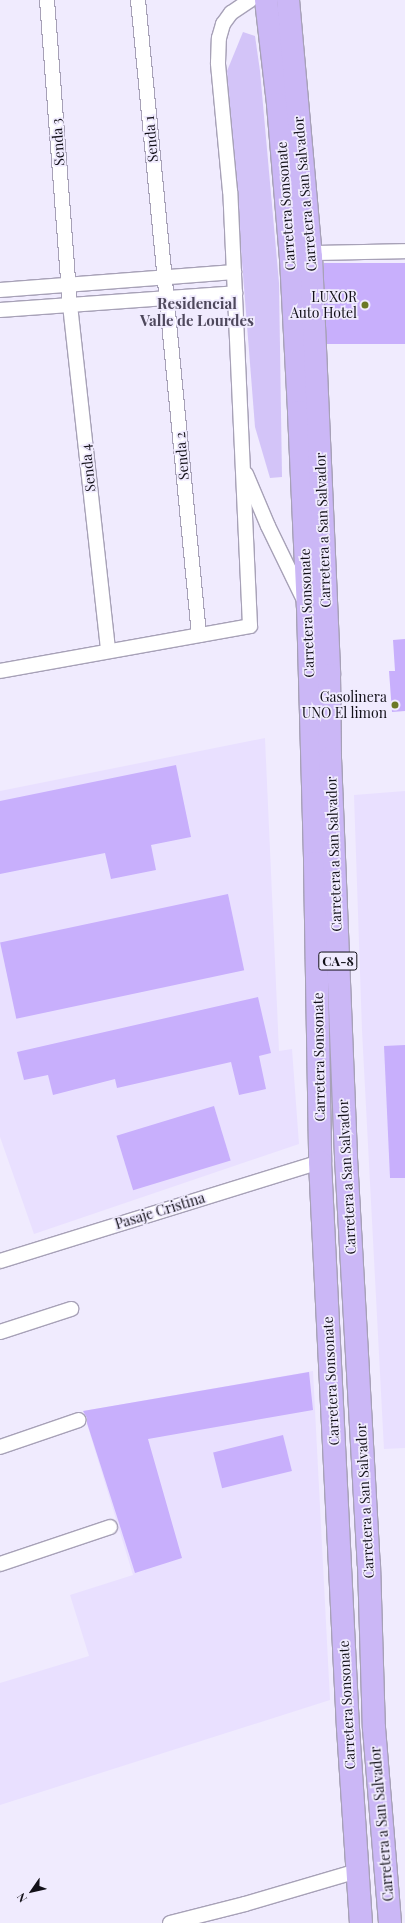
<!DOCTYPE html>
<html>
<head>
<meta charset="utf-8">
<style>
	body { margin:0 }
	#map { position:relative; width:405px; height:1923px; overflow:hidden; background:#f0ebfe; font-family:"Playfair Display",serif }
	div>[style] { position:absolute }
	.built>* { inset:0; background:#e9e0ff }
	.green>* { inset:0; background:#d3c4f8 }
	.building>* { inset:0; background:#c8affc; transform-origin:0 0 }
	.roads { filter:drop-shadow(1px 0 #a7a1b7) drop-shadow(-1px 0 #a7a1b7) drop-shadow(0 1px #a7a1b7) drop-shadow(0 -1px #a7a1b7) }
	.street>* { height:14px; margin:-7px; padding:0 7px; transform-origin:7px; border-radius:7px; background:#fff }
	.highway>* { height:22px; margin:-11px; padding:0 11px; transform-origin:11px; border-radius:11px; background:#cbb7f6 }
	.dots>* { width:11px; height:11px; translate:-50% -50%; box-sizing:border-box; border:2px solid #f0ebfe; border-radius:50% }
	span { translate:-50% -50%; white-space:nowrap; text-align:center; line-height:1.15; -webkit-text-stroke:3.5px #f0ebfe; paint-order:stroke }
	.shield-label span { padding:1px 3px; background:#f0ebfe; border:1px solid; border-radius:3px; -webkit-text-stroke-width:0 }
	.shield-label { font-size:13px; color:#121018; font-weight:700 }
	.street-label { font-size:14px; color:#121018 }
	.poi-label { font-size:14px; color:#121018 }
	.right { translate:-100% -50%; text-align:right }
	.neighbourhood-label { font-size:15px; color:#4e485c; font-weight:700 }
	.north { position:absolute; left:12px; top:1871px; width:40px; height:40px; -webkit-text-stroke:3px #f0ebfe; paint-order:stroke; rotate:236deg; font-size:11px; font-weight:700; line-height:16px; text-align:center; color:#121018 }
	.north::after { content:''; display:block; margin:auto; width:14px; height:18px; background:#121018; clip-path:polygon(50% 0,100% 100%,50% 72%,0 100%) }
</style>
</head>
<body>
<div id="map">
	<div class="built">
		<div style="clip-path:polygon(265px 738px,279px 1051px,292px 1049px,299px 1144px,34px 1234px,0 1137px,0 791px)"></div>
		<div style="clip-path:polygon(405px 791px,405px 1448px,384px 1449px,362px 1030px,354px 795px)"></div>
		<div style="clip-path:polygon(313px 1371px,330px 1700px,0 1805px,0 1683px,89px 1656px,70px 1595px,133px 1575px,83px 1411px)"></div>
	</div>
	<div class="green">
		<div style="clip-path:polygon(243px 32px,255px 36px,260px 71px,279px 283px,282px 477px,270px 478px,255px 427px,227px 71px)"></div>
	</div>
	<div class="building">
		<div style="left:405px;top:263px;width:81px;height:81px;rotate:90deg"></div>
		<div style="clip-path:polygon(405px 639px,405px 711px,392px 712px,389px 671px,395px 671px,393px 640px)"></div>
		<div style="clip-path:polygon(176px 765px,191px 837px,151px 845px,156px 870px,111px 879px,105px 853px,0 874px,0 801px)"></div>
		<div style="left:228px;top:894px;width:78px;height:233px;rotate:78deg"></div>
		<div style="clip-path:polygon(258px 997px,271px 1053px,259px 1056px,266px 1089px,239px 1095px,231px 1062px,117px 1088px,115px 1079px,53px 1095px,48px 1075px,24px 1080px,17px 1052px)"></div>
		<div style="clip-path:polygon(405px 1045px,405px 1178px,390px 1178px,384px 1046px)"></div>
		<div style="left:214px;top:1106px;width:57px;height:102px;rotate:73deg"></div>
		<div style="clip-path:polygon(309px 1372px,313px 1410px,148px 1439px,182px 1558px,135px 1573px,87px 1423px,87px 1418px,83px 1411px)"></div>
		<div style="left:283px;top:1435px;width:37px;height:72px;rotate:76deg"></div>
	</div>
	<div class="roads">
		<div class="street">
			<div style="left:47px;top:0;width:306px;rotate:85.7deg"></div>
			<div style="left:70px;top:305px;width:348px;rotate:83.7deg"></div>
			<div style="left:138px;top:0;width:638px;rotate:84.51deg"></div>
			<div style="left:311px;top:253px;width:94px;rotate:-1.2deg"></div>
			<div style="left:0;top:290px;width:235px;rotate:-4.4deg"></div>
			<div style="left:0;top:310px;width:236px;rotate:-4.1deg"></div>
			<div style="left:246px;top:474px;width:56px;rotate:67.1deg"></div>
			<div style="left:268px;top:526px;width:82px;rotate:64.1deg"></div>
			<div style="left:0;top:671px;width:254px;rotate:-10.2deg"></div>
			<div style="left:250px;top:626px;width:435px;rotate:-92.6deg"></div>
			<div style="left:230px;top:191px;width:129px;rotate:-95.4deg"></div>
			<div style="left:218px;top:63px;width:25px;rotate:-88deg"></div>
			<div style="left:219px;top:38px;width:15px;rotate:-74deg"></div>
			<div style="left:223px;top:24px;width:14px;rotate:-54deg"></div>
			<div style="left:231px;top:13px;width:23px;rotate:-34deg"></div>
			<div style="left:0;top:1261px;width:335px;rotate:-17.2deg"></div>
			<div style="left:0;top:1332px;width:75px;rotate:-17.9deg"></div>
			<div style="left:0;top:1447px;width:83px;rotate:-18.9deg"></div>
			<div style="left:0;top:1564px;width:116px;rotate:-18.6deg"></div>
			<div style="left:170px;top:1923px;width:77px;rotate:-14.2deg"></div>
			<div style="left:245px;top:1904px;width:117px;rotate:-16.4deg"></div>
		</div>
		<div class="highway">
			<div style="left:266px;top:0;width:105px;rotate:83.4deg"></div>
			<div style="left:278px;top:104px;width:155px;rotate:85.2deg"></div>
			<div style="left:291px;top:258px;width:154px;rotate:87deg"></div>
			<div style="left:299px;top:412px;width:195px;rotate:87.4deg"></div>
			<div style="left:308px;top:607px;width:256px;rotate:88.4deg"></div>
			<div style="left:315px;top:863px;width:299px;rotate:89deg"></div>
			<div style="left:320px;top:1162px;width:567px;rotate:87.17deg"></div>
			<div style="left:348px;top:1728px;width:195px;rotate:86.2deg"></div>
			<div style="left:288px;top:0;width:258px;rotate:84.9deg"></div>
			<div style="left:311px;top:257px;width:418px;rotate:87.5deg"></div>
			<div style="left:329px;top:675px;width:83px;rotate:89.3deg"></div>
			<div style="left:330px;top:758px;width:400px;rotate:87.7deg"></div>
			<div style="left:346px;top:1158px;width:407px;rotate:86.8deg"></div>
			<div style="left:369px;top:1564px;width:164px;rotate:88.3deg"></div>
			<div style="left:374px;top:1728px;width:196px;rotate:85.3deg"></div>
		</div>
	</div>
	<div class="dots">
		<div style="left:365px;top:305px;background:#6b7926"></div>
		<div style="left:395px;top:705px;background:#6b7926"></div>
	</div>
	<div class="shield-label">
		<span style="left:338px;top:961px">CA-8</span>
	</div>
	<div class="street-label">
		<span style="left:151px;top:139px;rotate:-95deg">Senda 1</span>
		<span style="left:58px;top:142px;rotate:-94deg">Senda 3</span>
		<span style="left:305px;top:194px;rotate:-95deg">Carretera a San Salvador</span>
		<span style="left:286px;top:206px;rotate:-94deg">Carretera Sonsonate</span>
		<span style="left:182px;top:456px;rotate:-95deg">Senda 2</span>
		<span style="left:88px;top:468px;rotate:-96deg">Senda 4</span>
		<span style="left:323px;top:530px;rotate:-92deg">Carretera a San Salvador</span>
		<span style="left:307px;top:613px;rotate:-92deg">Carretera Sonsonate</span>
		<span style="left:334px;top:854px;rotate:-92deg">Carretera a San Salvador</span>
		<span style="left:319px;top:1057px;rotate:-91deg">Carretera Sonsonate</span>
		<span style="left:347px;top:1177px;rotate:-93deg">Carretera a San Salvador</span>
		<span style="left:160px;top:1211px;rotate:-17deg">Pasaje Cristina</span>
		<span style="left:331px;top:1381px;rotate:-93deg">Carretera Sonsonate</span>
		<span style="left:365px;top:1501px;rotate:-93deg">Carretera a San Salvador</span>
		<span style="left:347px;top:1705px;rotate:-93deg">Carretera Sonsonate</span>
		<span style="left:382px;top:1824px;rotate:-95deg">Carretera a San Salvador</span>
	</div>
	<div class="poi-label">
		<span class="right" style="left:357px;top:305px">LUXOR<br>Auto Hotel</span>
		<span class="right" style="left:387px;top:705px">Gasolinera<br>UNO El limon</span>
	</div>
	<div class="neighbourhood-label">
		<span style="left:197px;top:312px">Residencial<br>Valle de Lourdes</span>
	</div>
	<div class="north">N</div>
</div>
</body>
</html>
